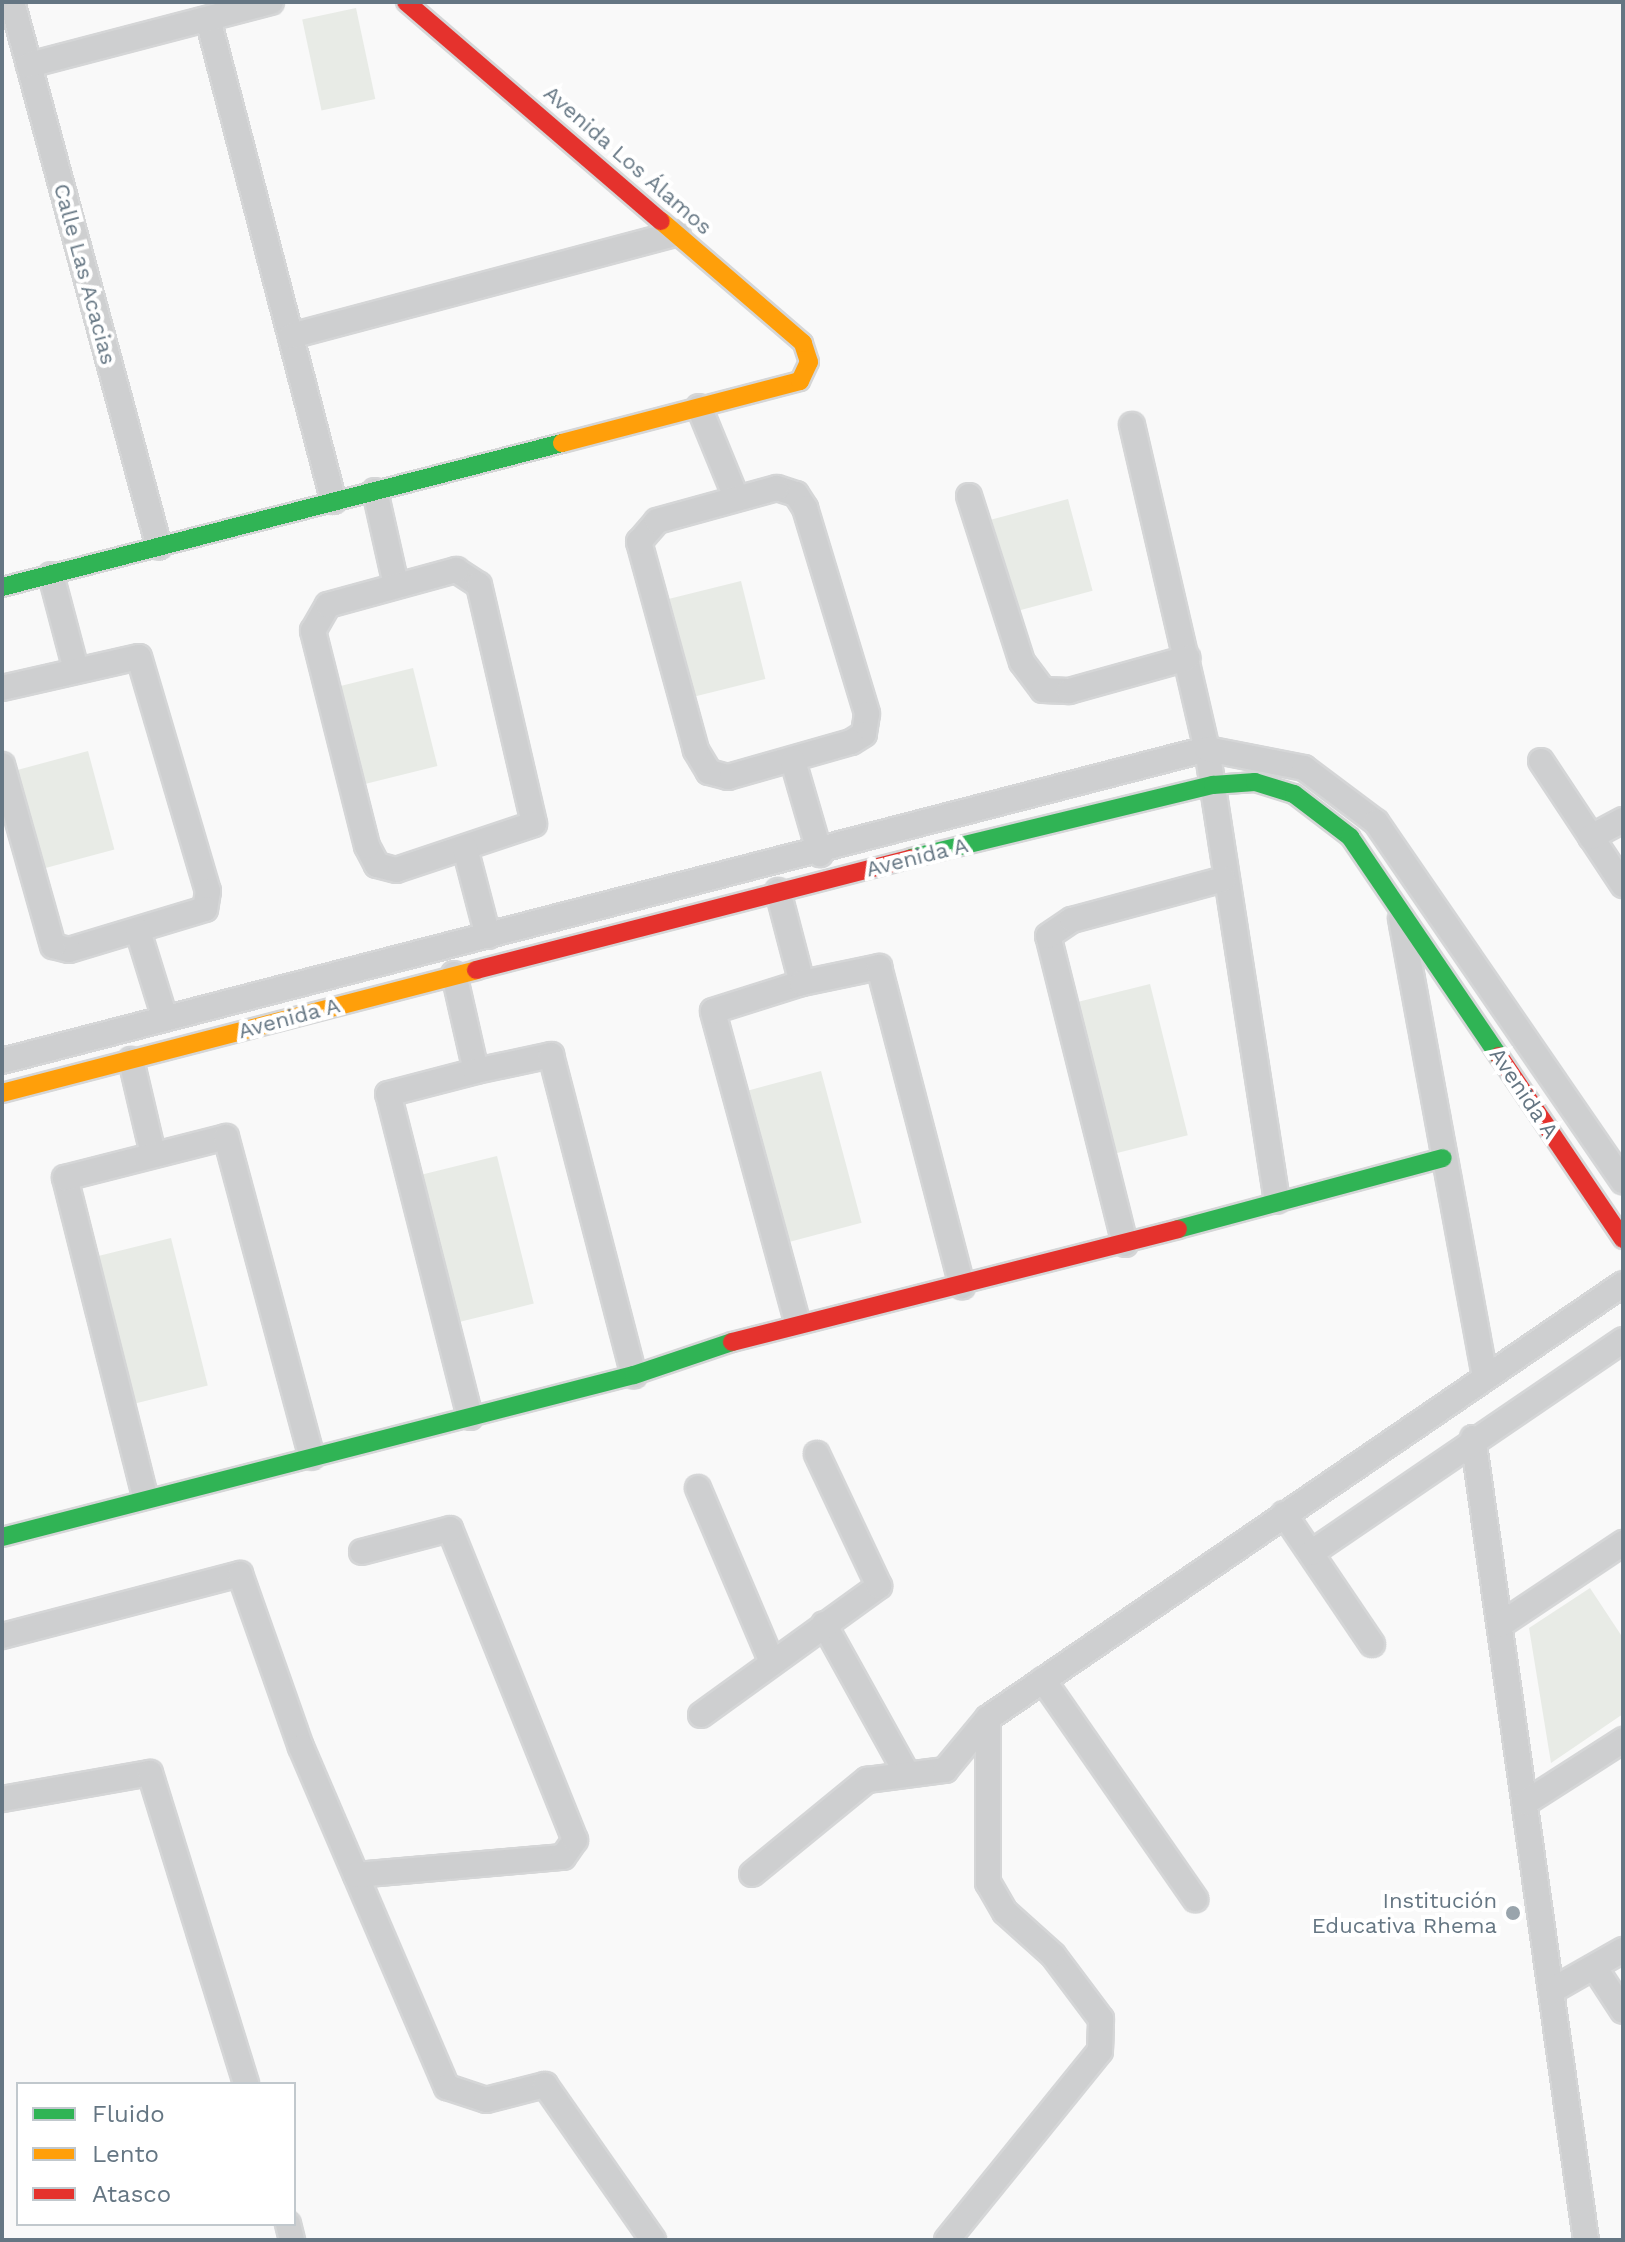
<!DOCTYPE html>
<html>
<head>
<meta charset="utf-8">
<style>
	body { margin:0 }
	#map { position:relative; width:1625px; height:2242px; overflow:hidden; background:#f9f9f9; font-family:"Work Sans",sans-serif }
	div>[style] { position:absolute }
	.green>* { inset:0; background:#e8ebe6; transform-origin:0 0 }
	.roads { filter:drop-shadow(2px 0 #d5d6d7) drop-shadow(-2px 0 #d5d6d7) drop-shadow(0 2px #d5d6d7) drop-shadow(0 -2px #d5d6d7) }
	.street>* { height:24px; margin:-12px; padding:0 12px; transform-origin:12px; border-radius:12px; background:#cecfd0 }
	.fast>* { height:18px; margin:-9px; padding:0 9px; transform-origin:9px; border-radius:9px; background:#30b455 }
	.slow>* { height:18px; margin:-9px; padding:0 9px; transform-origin:9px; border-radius:9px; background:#ff9f0a }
	.jam>* { height:18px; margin:-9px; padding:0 9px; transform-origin:9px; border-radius:9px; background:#e5322d }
	.dots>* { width:22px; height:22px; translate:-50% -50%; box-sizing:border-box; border:4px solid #fff; border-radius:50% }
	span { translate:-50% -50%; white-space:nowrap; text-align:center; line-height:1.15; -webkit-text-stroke:8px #fff; paint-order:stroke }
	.street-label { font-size:22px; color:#657683 }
	.poi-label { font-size:22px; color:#657683 }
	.right { translate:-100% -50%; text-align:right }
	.frame { position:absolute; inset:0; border:4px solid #657683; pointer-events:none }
	.legend { position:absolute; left:16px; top:2082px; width:280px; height:144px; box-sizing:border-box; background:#fff; border:2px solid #c1c8cd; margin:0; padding:10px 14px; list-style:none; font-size:24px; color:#657683 }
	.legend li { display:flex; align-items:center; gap:16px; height:40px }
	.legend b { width:40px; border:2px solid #c1c8cd }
</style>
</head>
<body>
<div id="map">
	<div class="green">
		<div style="left:356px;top:8px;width:93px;height:55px;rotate:78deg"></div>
		<div style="left:1068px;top:499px;width:95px;height:79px;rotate:75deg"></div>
		<div style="left:741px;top:581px;width:101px;height:80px;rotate:76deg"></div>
		<div style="left:413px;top:668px;width:101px;height:84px;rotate:76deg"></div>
		<div style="left:88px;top:751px;width:102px;height:78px;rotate:75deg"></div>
		<div style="left:1150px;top:984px;width:156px;height:81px;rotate:76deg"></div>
		<div style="left:821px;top:1071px;width:157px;height:80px;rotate:75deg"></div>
		<div style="left:497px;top:1156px;width:152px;height:79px;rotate:76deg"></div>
		<div style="left:171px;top:1238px;width:152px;height:78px;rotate:76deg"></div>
		<div style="clip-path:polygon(1590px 1588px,1623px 1638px,1623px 1714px,1551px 1763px,1529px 1628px)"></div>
	</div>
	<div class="roads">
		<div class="street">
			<div style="left:12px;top:2px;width:564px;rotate:74.91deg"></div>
			<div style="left:208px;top:19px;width:498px;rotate:75.4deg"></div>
			<div style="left:29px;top:65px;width:250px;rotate:-14.6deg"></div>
			<div style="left:291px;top:336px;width:400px;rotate:-14.9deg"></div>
			<div style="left:699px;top:407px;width:97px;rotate:67.7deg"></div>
			<div style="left:1132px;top:425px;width:333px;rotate:77deg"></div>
			<div style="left:1207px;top:749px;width:457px;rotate:81.2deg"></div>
			<div style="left:777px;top:488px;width:20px;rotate:18deg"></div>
			<div style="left:796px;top:494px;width:17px;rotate:57deg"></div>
			<div style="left:805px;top:508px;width:215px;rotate:73.2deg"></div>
			<div style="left:867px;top:714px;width:20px;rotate:99deg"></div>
			<div style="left:864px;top:734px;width:15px;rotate:148deg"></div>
			<div style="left:851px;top:742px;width:128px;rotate:164.1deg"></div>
			<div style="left:728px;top:777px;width:20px;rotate:-165deg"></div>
			<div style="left:709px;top:772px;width:26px;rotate:-121deg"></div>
			<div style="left:696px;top:750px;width:216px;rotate:-105.3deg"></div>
			<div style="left:639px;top:542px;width:28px;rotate:-49deg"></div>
			<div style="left:657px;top:521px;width:124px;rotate:-15.4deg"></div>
			<div style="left:375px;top:491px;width:96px;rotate:77.4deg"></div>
			<div style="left:969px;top:496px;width:174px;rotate:72.3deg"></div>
			<div style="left:1022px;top:662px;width:35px;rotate:53deg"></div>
			<div style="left:1043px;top:690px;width:26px;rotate:2deg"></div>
			<div style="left:1069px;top:691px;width:123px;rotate:-15.6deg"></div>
			<div style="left:456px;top:570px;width:27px;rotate:33deg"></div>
			<div style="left:479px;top:585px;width:245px;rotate:77deg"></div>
			<div style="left:534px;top:824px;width:145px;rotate:161.6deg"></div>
			<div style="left:396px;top:870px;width:20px;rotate:-165deg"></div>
			<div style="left:377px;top:865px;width:21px;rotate:-118deg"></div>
			<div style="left:367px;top:846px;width:222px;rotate:-104.1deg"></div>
			<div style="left:313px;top:631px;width:30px;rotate:-60deg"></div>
			<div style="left:328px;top:605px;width:133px;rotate:-15.3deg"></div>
			<div style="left:51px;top:575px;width:94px;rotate:75.2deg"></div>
			<div style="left:2px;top:688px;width:140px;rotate:-12.8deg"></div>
			<div style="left:139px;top:657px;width:244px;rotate:73.6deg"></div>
			<div style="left:208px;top:891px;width:18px;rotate:99deg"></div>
			<div style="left:205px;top:909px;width:142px;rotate:163.2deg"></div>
			<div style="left:69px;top:950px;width:16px;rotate:-166deg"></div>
			<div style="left:53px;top:946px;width:188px;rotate:-105.7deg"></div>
			<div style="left:793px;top:761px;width:97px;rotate:73.8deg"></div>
			<div style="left:1541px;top:761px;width:149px;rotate:56.5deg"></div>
			<div style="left:1591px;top:837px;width:36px;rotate:-28deg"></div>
			<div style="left:465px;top:848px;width:91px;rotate:75.4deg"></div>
			<div style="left:778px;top:891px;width:95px;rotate:75.4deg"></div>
			<div style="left:1401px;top:919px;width:466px;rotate:79.6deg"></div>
			<div style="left:138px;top:931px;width:91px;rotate:72.8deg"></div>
			<div style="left:454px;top:974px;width:99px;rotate:77.2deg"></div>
			<div style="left:131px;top:1060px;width:97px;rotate:76.8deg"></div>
			<div style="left:2px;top:1061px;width:1245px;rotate:-14.52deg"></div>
			<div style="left:1207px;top:749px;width:99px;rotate:11.1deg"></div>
			<div style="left:1304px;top:768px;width:90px;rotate:36.9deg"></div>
			<div style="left:1376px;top:822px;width:436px;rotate:55.5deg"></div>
			<div style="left:1125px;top:1244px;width:317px;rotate:-104deg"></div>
			<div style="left:1048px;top:936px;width:29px;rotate:-34deg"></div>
			<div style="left:1072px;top:920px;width:157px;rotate:-15.1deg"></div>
			<div style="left:797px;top:1321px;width:321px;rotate:-105.2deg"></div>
			<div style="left:713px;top:1011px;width:93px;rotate:-17.5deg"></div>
			<div style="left:802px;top:983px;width:79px;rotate:-11.7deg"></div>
			<div style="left:879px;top:967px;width:330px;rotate:75.4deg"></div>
			<div style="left:470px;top:1417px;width:333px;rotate:-104.2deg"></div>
			<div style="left:388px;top:1094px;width:91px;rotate:-14.6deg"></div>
			<div style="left:476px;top:1071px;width:77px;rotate:-12deg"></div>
			<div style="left:551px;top:1055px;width:331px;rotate:75.5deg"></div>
			<div style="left:1473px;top:1438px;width:810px;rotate:81.98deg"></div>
			<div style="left:698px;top:1488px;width:189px;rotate:67deg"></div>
			<div style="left:145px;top:1496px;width:328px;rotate:-104.1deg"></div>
			<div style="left:65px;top:1178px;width:166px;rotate:-14.3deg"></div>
			<div style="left:226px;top:1137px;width:331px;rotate:75deg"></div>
			<div style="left:1284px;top:1514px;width:157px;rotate:55.9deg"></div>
			<div style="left:1311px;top:1553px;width:378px;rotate:-34.3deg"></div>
			<div style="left:824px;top:1624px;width:167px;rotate:61deg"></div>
			<div style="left:1500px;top:1625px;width:148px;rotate:-33.7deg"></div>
			<div style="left:2px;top:1636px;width:246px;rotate:-14.6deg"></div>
			<div style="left:240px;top:1574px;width:183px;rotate:70.6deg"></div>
			<div style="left:301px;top:1747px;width:370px;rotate:66.8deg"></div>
			<div style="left:447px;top:2087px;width:41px;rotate:18.4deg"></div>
			<div style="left:486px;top:2100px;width:61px;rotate:-14.3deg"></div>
			<div style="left:545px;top:2085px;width:189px;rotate:55.1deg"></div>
			<div style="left:1043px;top:1680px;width:267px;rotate:55.2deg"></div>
			<div style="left:701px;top:1715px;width:220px;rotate:-35.9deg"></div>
			<div style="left:879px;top:1586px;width:146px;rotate:-115.2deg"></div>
			<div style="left:2px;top:1799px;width:150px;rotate:-10deg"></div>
			<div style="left:150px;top:1773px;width:325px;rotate:72.8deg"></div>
			<div style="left:1525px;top:1803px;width:117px;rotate:-32.7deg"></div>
			<div style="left:752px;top:1874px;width:149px;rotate:-39.3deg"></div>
			<div style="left:867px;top:1780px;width:79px;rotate:-7.3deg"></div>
			<div style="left:945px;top:1770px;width:67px;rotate:-50.4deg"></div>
			<div style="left:988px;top:1718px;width:769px;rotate:-34.35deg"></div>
			<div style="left:356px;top:1875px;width:208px;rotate:-5deg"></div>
			<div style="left:563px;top:1857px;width:21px;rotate:-55deg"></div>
			<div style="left:575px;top:1840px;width:335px;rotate:-111.9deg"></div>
			<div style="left:450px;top:1529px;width:91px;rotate:165.4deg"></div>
			<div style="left:1595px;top:1968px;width:51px;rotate:56.9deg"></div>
			<div style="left:1551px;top:1991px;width:83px;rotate:-29.7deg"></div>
			<div style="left:288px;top:2224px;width:16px;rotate:76deg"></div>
			<div style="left:947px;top:2240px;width:243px;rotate:-51deg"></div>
			<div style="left:1100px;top:2051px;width:32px;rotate:-88deg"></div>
			<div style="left:1101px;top:2019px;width:80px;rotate:-126.9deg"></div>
			<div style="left:1053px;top:1955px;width:64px;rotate:-138.1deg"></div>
			<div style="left:1005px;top:1912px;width:34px;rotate:-120deg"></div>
			<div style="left:988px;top:1883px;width:165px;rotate:-90deg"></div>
		</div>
		<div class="fast">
			<div style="left:2px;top:587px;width:578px;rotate:-14.42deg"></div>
			<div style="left:911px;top:858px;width:311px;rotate:-13.6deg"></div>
			<div style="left:1213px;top:785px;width:42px;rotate:-4.1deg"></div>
			<div style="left:1255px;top:782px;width:41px;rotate:17.1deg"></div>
			<div style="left:1294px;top:794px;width:71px;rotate:37.5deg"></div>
			<div style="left:1350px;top:837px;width:265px;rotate:55.8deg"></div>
			<div style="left:1178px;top:1229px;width:274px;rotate:-15deg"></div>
			<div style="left:2px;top:1537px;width:652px;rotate:-14.38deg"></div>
			<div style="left:634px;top:1375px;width:103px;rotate:-18.6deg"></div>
		</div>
		<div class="slow">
			<div style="left:562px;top:443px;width:246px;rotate:-14.6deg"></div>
			<div style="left:800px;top:381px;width:21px;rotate:-65deg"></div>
			<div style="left:809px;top:362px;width:20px;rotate:-108deg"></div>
			<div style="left:803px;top:343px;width:187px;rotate:-139.3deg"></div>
			<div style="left:2px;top:1093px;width:490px;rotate:-14.5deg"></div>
		</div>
		<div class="jam">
			<div style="left:406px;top:2px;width:336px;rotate:40.7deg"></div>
			<div style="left:476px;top:970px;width:449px;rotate:-14.4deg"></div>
			<div style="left:1499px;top:1056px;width:221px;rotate:55.9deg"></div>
			<div style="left:732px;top:1342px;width:460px;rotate:-14.2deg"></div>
		</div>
	</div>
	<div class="dots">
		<div style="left:1513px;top:1913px;background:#99a4ac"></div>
	</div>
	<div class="street-label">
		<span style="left:628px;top:160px;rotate:41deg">Avenida Los Álamos</span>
		<span style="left:85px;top:274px;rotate:75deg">Calle Las Acacias</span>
		<span style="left:917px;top:857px;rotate:-14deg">Avenida A</span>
		<span style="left:289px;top:1018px;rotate:-15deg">Avenida A</span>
		<span style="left:1524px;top:1093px;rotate:56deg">Avenida A</span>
	</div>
	<div class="poi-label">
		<span class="right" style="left:1497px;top:1913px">Institución<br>Educativa Rhema</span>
	</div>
	<div class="frame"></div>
	<ul class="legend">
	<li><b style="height:10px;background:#30b455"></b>Fluido</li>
	<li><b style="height:10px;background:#ff9f0a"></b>Lento</li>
	<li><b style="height:10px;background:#e5322d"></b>Atasco</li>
	</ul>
</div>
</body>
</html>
